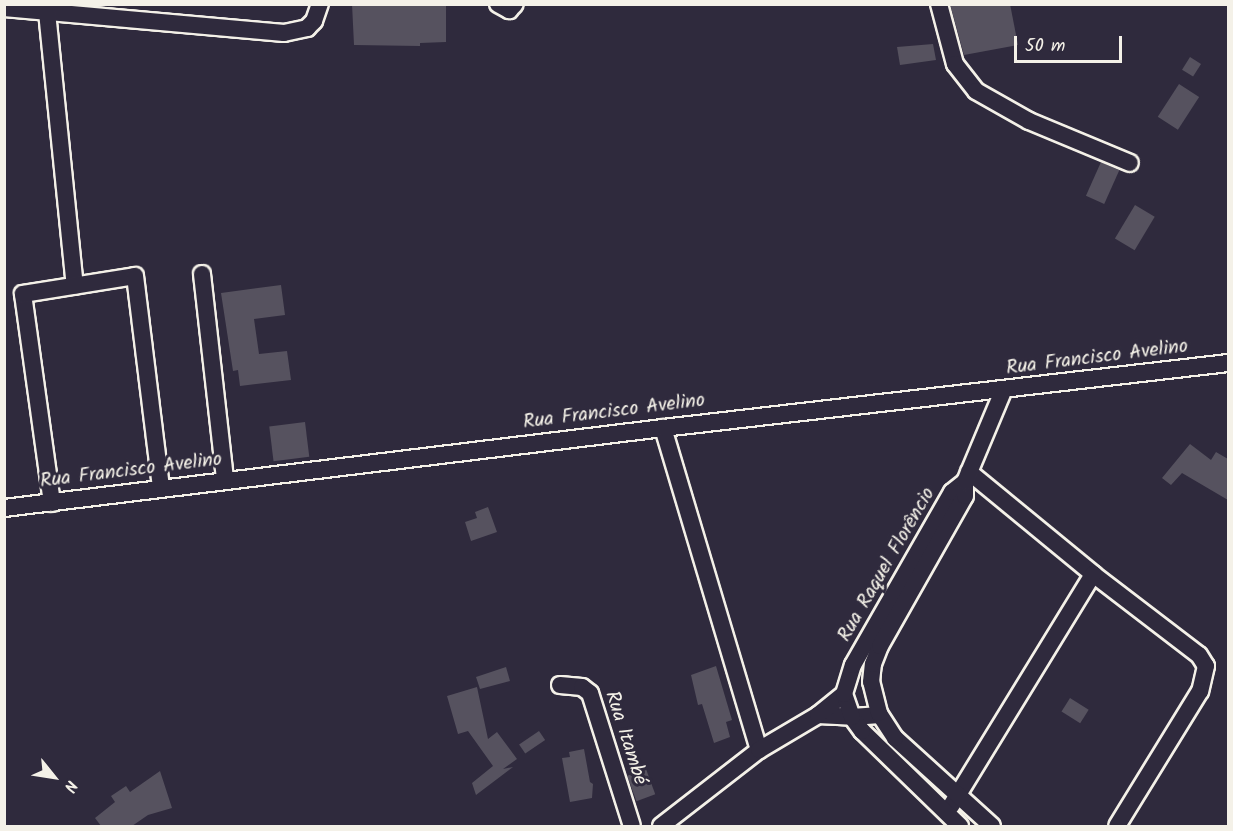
<!DOCTYPE html>
<html>
<head>
<meta charset="utf-8">
<style>
	body { margin:0 }
	#map { position:relative; width:1233px; height:831px; overflow:hidden; background:#2f2a3d; font-family:Kalam,sans-serif }
	div>[style] { position:absolute }
	.building>* { inset:0; background:#56525f; transform-origin:0 0 }
	.roads { filter:drop-shadow(2px 0 #f4f1e8) drop-shadow(-2px 0 #f4f1e8) drop-shadow(0 2px #f4f1e8) drop-shadow(0 -2px #f4f1e8) }
	.minor>* { height:16px; margin:-8px; padding:0 8px; transform-origin:8px; border-radius:8px; background:#2f2a3d }
	span { translate:-50% -50%; white-space:nowrap; text-align:center; line-height:1.15; -webkit-text-stroke:6px #2f2a3d; paint-order:stroke }
	.street-label { font-size:20px; color:#f4f1e8 }
	.frame { position:absolute; inset:0; border:6px solid #f4f1e8; pointer-events:none }
	.north { position:absolute; left:24px; top:747px; width:60px; height:60px; -webkit-text-stroke:4px #2f2a3d; paint-order:stroke; rotate:120deg; font-size:16px; font-weight:700; line-height:24px; text-align:center; color:#f4f1e8 }
	.north::after { content:''; display:block; margin:auto; width:21px; height:27px; background:#f4f1e8; clip-path:polygon(50% 0,100% 100%,50% 72%,0 100%) }
	.scale { position:absolute; left:1014px; top:36px; width:108px; height:27px; box-sizing:border-box; border:3px solid #f4f1e8; border-top:0; padding-left:8px; font-size:18px; line-height:21px; white-space:nowrap; color:#f4f1e8; -webkit-text-stroke:4px #2f2a3d; paint-order:stroke }
</style>
</head>
<body>
<div id="map">
	<div class="building">
		<div style="clip-path:polygon(352px 4px,446px 4px,446px 42px,420px 43px,420px 46px,354px 45px)"></div>
		<div style="clip-path:polygon(950px 4px,1010px 4px,1018px 45px,964px 55px)"></div>
		<div style="clip-path:polygon(933px 44px,936px 60px,900px 65px,897px 47px)"></div>
		<div style="left:1190px;top:57px;width:13px;height:15px;rotate:32deg"></div>
		<div style="left:1179px;top:84px;width:24px;height:39px;rotate:33deg"></div>
		<div style="left:1101px;top:162px;width:20px;height:37px;rotate:24deg"></div>
		<div style="left:1135px;top:205px;width:23px;height:39px;rotate:31deg"></div>
		<div style="clip-path:polygon(281px 285px,285px 315px,254px 319px,259px 354px,287px 351px,291px 380px,240px 386px,238px 370px,233px 371px,221px 293px)"></div>
		<div style="left:305px;top:422px;width:35px;height:36px;rotate:83deg"></div>
		<div style="clip-path:polygon(1190px 444px,1211px 460px,1216px 452px,1228px 459px,1228px 500px,1182px 473px,1171px 485px,1162px 478px)"></div>
		<div style="clip-path:polygon(488px 507px,497px 532px,471px 541px,465px 522px,477px 518px,475px 512px)"></div>
		<div style="clip-path:polygon(716px 666px,732px 720px,726px 722px,730px 737px,714px 743px,702px 704px,698px 705px,691px 675px)"></div>
		<div style="clip-path:polygon(506px 667px,510px 681px,480px 689px,476px 677px)"></div>
		<div style="clip-path:polygon(477px 687px,488px 739px,497px 732px,517px 759px,503px 769px,513px 767px,476px 795px,472px 783px,493px 766px,468px 731px,458px 734px,447px 696px)"></div>
		<div style="left:1070px;top:698px;width:22px;height:16px;rotate:32deg"></div>
		<div style="left:539px;top:731px;width:11px;height:24px;rotate:56deg"></div>
		<div style="clip-path:polygon(584px 749px,590px 782px,593px 784px,592px 798px,570px 802px,562px 758px,570px 757px,569px 752px)"></div>
		<div style="left:646px;top:769px;width:27px;height:20px;rotate:70deg"></div>
		<div style="clip-path:polygon(160px 771px,172px 808px,148px 815px,132px 826px,101px 826px,95px 818px,115px 802px,111px 796px,126px 786px,130px 792px)"></div>
	</div>
	<div class="roads">
		<div class="minor">
			<div style="left:498px;top:4px;width:13px;rotate:29deg"></div>
			<div style="left:509px;top:10px;width:8px;rotate:-45deg"></div>
			<div style="left:939px;top:4px;width:62px;rotate:75.1deg"></div>
			<div style="left:955px;top:64px;width:34px;rotate:52deg"></div>
			<div style="left:976px;top:91px;width:61px;rotate:29.5deg"></div>
			<div style="left:1029px;top:121px;width:109px;rotate:22.6deg"></div>
			<div style="left:4px;top:8px;width:281px;rotate:5.1deg"></div>
			<div style="left:284px;top:33px;width:24px;rotate:-12deg"></div>
			<div style="left:307px;top:28px;width:10px;rotate:-45deg"></div>
			<div style="left:314px;top:21px;width:18px;rotate:-71deg"></div>
			<div style="left:47px;top:12px;width:275px;rotate:84.2deg"></div>
			<div style="left:202px;top:274px;width:207px;rotate:83.6deg"></div>
			<div style="left:663px;top:428px;width:336px;rotate:73.4deg"></div>
			<div style="left:969px;top:472px;width:161px;rotate:39.4deg"></div>
			<div style="left:1093px;top:574px;width:133px;rotate:37.4deg"></div>
			<div style="left:1199px;top:655px;width:13px;rotate:58deg"></div>
			<div style="left:1206px;top:666px;width:26px;rotate:103deg"></div>
			<div style="left:1200px;top:691px;width:158px;rotate:121.6deg"></div>
			<div style="left:52px;top:503px;width:211px;rotate:-97.9deg"></div>
			<div style="left:23px;top:294px;width:113px;rotate:-9.1deg"></div>
			<div style="left:135px;top:276px;width:214px;rotate:83deg"></div>
			<div style="left:4px;top:508px;width:664px;rotate:-6.92deg"></div>
			<div style="left:663px;top:428px;width:569px;rotate:-6.56deg"></div>
			<div style="left:560px;top:685px;width:22px;rotate:5deg"></div>
			<div style="left:582px;top:687px;width:10px;rotate:37deg"></div>
			<div style="left:590px;top:693px;width:139px;rotate:72.5deg"></div>
			<div style="left:818px;top:715px;width:34px;rotate:3deg"></div>
			<div style="left:852px;top:717px;width:28px;rotate:-4deg"></div>
			<div style="left:951px;top:806px;width:272px;rotate:-58.5deg"></div>
			<div style="left:661px;top:826px;width:124px;rotate:-37.8deg"></div>
			<div style="left:759px;top:750px;width:69px;rotate:-30.7deg"></div>
			<div style="left:818px;top:715px;width:33px;rotate:-39deg"></div>
			<div style="left:960px;top:826px;width:136px;rotate:-135.9deg"></div>
			<div style="left:862px;top:731px;width:17px;rotate:-126deg"></div>
			<div style="left:852px;top:717px;width:24px;rotate:-109deg"></div>
			<div style="left:844px;top:694px;width:30px;rotate:-73deg"></div>
			<div style="left:853px;top:665px;width:199px;rotate:-60.2deg"></div>
			<div style="left:952px;top:492px;width:16px;rotate:-38deg"></div>
			<div style="left:992px;top:826px;width:131px;rotate:-137.8deg"></div>
			<div style="left:895px;top:738px;width:30px;rotate:-123deg"></div>
			<div style="left:879px;top:713px;width:32px;rotate:-104deg"></div>
			<div style="left:871px;top:682px;width:18px;rotate:-84deg"></div>
			<div style="left:873px;top:664px;width:19px;rotate:-69deg"></div>
			<div style="left:880px;top:646px;width:172px;rotate:-60.5deg"></div>
			<div style="left:965px;top:496px;width:14px;rotate:-90deg"></div>
			<div style="left:965px;top:482px;width:99px;rotate:-67.3deg"></div>
		</div>
	</div>
	<div class="street-label">
		<span style="left:1097px;top:358px;rotate:-7deg">Rua Francisco Avelino</span>
		<span style="left:614px;top:412px;rotate:-7deg">Rua Francisco Avelino</span>
		<span style="left:131px;top:471px;rotate:-7deg">Rua Francisco Avelino</span>
		<span style="left:887px;top:565px;rotate:-60deg">Rua Raquel Florêncio</span>
		<span style="left:625px;top:738px;rotate:72deg">Rua Itambé</span>
	</div>
	<div class="frame"></div>
	<div class="north">N</div>
	<div class="scale">50 m</div>
</div>
</body>
</html>
